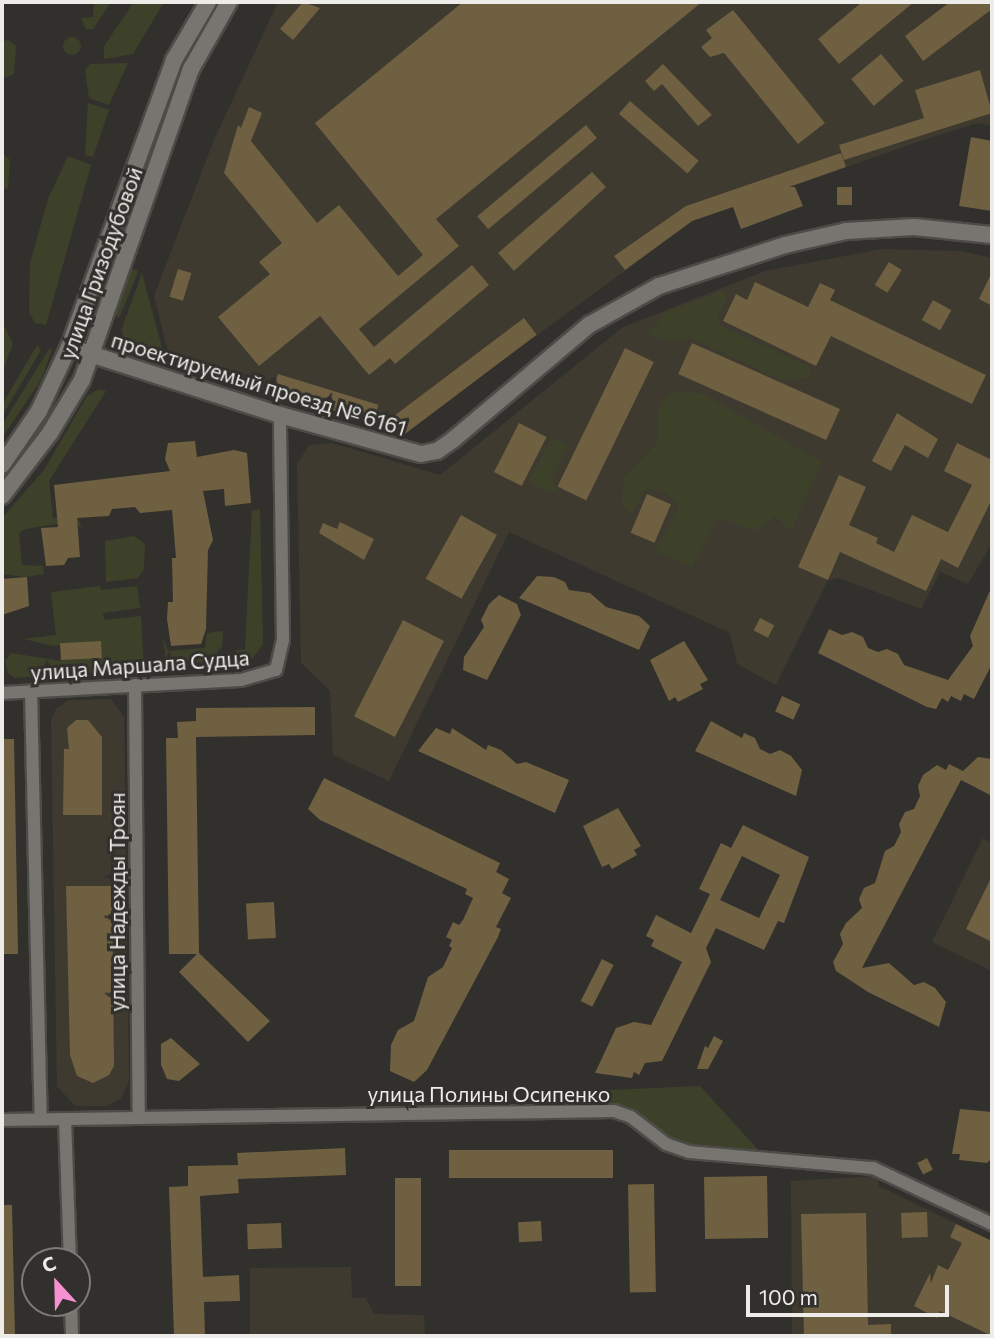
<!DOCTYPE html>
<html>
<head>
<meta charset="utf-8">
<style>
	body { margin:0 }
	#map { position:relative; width:994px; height:1338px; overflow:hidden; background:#32302c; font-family:Commissioner,sans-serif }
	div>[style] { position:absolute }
	.built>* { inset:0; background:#3e3a30 }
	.green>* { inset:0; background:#3e412a; transform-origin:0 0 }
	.round { border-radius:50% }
	.building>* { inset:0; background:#6e6040; transform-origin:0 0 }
	.roads { filter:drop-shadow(2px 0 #4d4b48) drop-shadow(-2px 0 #4d4b48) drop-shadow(0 2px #4d4b48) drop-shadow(0 -2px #4d4b48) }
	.minor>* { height:12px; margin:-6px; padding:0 6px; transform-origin:6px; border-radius:6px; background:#767570 }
	.tertiary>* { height:16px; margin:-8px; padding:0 8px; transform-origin:8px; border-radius:8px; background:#767570 }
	span { translate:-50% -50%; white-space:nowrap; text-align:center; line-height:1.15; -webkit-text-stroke:6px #32302c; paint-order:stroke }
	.street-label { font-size:21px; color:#edece9 }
	.frame { position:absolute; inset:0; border:4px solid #edece9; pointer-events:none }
	.north { position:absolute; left:21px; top:1247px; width:70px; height:70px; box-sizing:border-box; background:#32302c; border:2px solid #7d7b78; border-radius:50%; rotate:338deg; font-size:19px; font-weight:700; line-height:28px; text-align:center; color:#edece9 }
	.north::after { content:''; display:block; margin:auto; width:24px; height:32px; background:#f590d1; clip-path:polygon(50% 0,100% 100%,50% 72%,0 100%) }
	.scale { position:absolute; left:746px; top:1285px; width:203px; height:32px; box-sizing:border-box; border:4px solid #edece9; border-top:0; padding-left:9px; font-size:21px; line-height:24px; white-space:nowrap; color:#edece9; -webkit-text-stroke:5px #32302c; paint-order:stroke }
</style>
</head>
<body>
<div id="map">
	<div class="built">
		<div style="clip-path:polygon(278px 2px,992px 2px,992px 126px,978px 123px,926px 139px,693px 221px,402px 434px,170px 360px,154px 296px,214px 140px)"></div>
		<div style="clip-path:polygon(882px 249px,961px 251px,992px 258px,992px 543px,968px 584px,940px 572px,921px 609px,839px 578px,828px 580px,776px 685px,737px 664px,730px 633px,509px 532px,389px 781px,333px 755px,330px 691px,301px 663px,297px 464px,309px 445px,332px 443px,440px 475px,623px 327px,765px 271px)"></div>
		<div style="clip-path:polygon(111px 699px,124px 717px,129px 1081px,121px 1098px,107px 1106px,75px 1106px,57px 1086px,51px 720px,56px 709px,69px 700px)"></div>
		<div style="clip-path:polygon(983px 838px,992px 843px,992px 971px,932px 942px)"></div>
		<div style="clip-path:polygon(878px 1176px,879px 1186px,992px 1241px,992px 1336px,792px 1336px,791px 1181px)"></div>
		<div style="clip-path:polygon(351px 1267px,352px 1298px,366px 1298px,374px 1314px,424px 1315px,425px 1336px,250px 1336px,250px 1268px)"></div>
	</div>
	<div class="green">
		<div style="clip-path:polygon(94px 2px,111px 2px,93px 29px,86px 29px,81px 18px,93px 17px)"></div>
		<div style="clip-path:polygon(134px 2px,164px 2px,133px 54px,104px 59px,104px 46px)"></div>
		<div class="round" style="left:63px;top:37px;width:18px;height:18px"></div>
		<div style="clip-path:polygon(8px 40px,16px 46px,14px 74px,2px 79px,2px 42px)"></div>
		<div style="clip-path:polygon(128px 63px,109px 105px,89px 98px,85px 70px,90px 64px)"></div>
		<div style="clip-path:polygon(88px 103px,109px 110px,93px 157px,85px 155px)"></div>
		<div style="clip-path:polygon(2px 153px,10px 160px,8px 188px,2px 190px)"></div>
		<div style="clip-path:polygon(68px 156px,91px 165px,46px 325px,35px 323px,29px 312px,30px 263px,48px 199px)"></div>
		<div style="left:128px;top:267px;width:11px;height:50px;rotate:22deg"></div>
		<div style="clip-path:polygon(142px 273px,165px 359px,125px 346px,120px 334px)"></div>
		<div style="clip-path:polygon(723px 291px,727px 298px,717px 319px,721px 326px,810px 367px,810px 378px,782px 380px,691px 338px,671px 341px,647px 334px,668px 311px)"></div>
		<div style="clip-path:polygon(2px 321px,13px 344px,2px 372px)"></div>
		<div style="clip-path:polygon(37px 345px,41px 350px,2px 416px,2px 405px)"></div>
		<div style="clip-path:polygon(49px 349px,52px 350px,41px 380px,2px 438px,2px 425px)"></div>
		<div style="clip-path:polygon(99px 389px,106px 391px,49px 481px,53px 518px,77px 516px,82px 527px,58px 524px,25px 529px,19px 533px,22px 565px,43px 566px,44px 574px,25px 577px,2px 574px,2px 518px,44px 470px,87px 396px)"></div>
		<div style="clip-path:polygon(674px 391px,703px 394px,822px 462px,791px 531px,775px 516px,755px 531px,718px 517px,692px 567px,655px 551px,680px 505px,660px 489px,644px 490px,633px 514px,622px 507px,624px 477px,657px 443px,659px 403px)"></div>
		<div style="clip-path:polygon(552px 438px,568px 446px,552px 478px,560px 494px,540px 489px,529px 480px)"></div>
		<div style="clip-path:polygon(260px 509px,263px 644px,253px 658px,236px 662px,236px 650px,245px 649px,252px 511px)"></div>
		<div style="clip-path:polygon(134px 536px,145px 544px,144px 569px,138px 578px,106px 582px,105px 541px)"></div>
		<div style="clip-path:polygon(100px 586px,101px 590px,137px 586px,140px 608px,103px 613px,104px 620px,141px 616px,144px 669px,15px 678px,8px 673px,5px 661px,11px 653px,61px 661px,101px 641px,53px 646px,24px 639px,56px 635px,51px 592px)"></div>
		<div style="clip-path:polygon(223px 631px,221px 663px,166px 662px,163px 637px,168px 651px,205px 648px,207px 633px)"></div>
		<div style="clip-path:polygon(700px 1086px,762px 1154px,677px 1145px,617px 1107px,588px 1105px,587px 1091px)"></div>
	</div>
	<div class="building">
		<div style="clip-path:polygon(303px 2px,320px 8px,293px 40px,280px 29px)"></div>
		<div style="clip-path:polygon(463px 2px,702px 2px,436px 219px,459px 246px,359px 329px,374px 347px,472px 265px,489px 285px,395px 364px,390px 358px,369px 375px,320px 316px,259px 366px,218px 317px,270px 274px,259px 262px,282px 243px,224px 173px,238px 125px,241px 128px,249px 107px,262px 113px,251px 141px,317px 223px,339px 205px,398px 276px,423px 255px,315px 123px)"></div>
		<div style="clip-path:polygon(862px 2px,914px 2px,839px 64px,818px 39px)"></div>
		<div style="clip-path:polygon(950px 2px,992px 2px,992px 9px,923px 61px,905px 36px)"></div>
		<div style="clip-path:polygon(733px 10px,825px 123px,798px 144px,724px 53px,710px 57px,701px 47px,712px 38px,706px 30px)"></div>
		<div style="left:881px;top:54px;width:35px;height:39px;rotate:50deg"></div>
		<div style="clip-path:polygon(663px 64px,712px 115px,698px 126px,662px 84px,654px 91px,645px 81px)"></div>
		<div style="clip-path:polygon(980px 70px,992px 113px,844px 160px,839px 145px,924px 118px,915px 90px)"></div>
		<div style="left:630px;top:101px;width:91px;height:17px;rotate:41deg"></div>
		<div style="left:586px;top:125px;width:17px;height:142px;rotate:50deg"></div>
		<div style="clip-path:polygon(971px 137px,992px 141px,992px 211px,959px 206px)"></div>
		<div style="clip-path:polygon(841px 153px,846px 167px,789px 187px,795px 187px,803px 206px,741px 229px,733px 207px,692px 221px,625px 270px,614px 256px,686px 206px)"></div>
		<div style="clip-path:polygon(592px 172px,606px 187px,514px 271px,498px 253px)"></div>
		<div style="left:837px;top:187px;width:15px;height:18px"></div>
		<div style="left:889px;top:262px;width:15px;height:27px;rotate:32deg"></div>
		<div style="left:178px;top:269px;width:14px;height:29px;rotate:17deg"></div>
		<div style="clip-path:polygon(992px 272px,992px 306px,979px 299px)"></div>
		<div style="clip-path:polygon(755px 282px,808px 307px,820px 283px,835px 290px,830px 300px,986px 375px,972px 404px,831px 336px,816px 366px,723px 321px,736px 294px,747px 300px)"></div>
		<div style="left:933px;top:300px;width:21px;height:23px;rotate:29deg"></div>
		<div style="left:524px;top:318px;width:21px;height:167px;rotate:53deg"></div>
		<div style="left:692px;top:343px;width:162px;height:34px;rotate:24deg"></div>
		<div style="left:625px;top:348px;width:32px;height:154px;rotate:26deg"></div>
		<div style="left:278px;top:374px;width:105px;height:19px;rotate:17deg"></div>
		<div style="clip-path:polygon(897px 413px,938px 439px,928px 458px,905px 445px,891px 471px,872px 461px)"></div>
		<div style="left:519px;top:423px;width:31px;height:55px;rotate:27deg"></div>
		<div style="clip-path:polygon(195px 441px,197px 457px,234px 450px,247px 453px,251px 503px,225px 506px,224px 489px,203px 491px,213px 540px,208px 550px,206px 629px,201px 644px,171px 646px,167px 619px,168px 602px,173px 602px,172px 558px,176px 558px,172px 510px,140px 513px,135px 507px,112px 509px,109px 516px,77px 518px,80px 557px,68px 558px,64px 565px,46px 566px,41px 528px,58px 527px,54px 485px,170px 471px,165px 459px,168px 443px)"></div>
		<div style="clip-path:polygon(957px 443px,992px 460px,992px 499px,958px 568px,941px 559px,926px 591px,840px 552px,828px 580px,798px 567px,839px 475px,866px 487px,849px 525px,878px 538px,876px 543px,894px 552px,912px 515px,948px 532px,972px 485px,944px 471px)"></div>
		<div style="left:647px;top:494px;width:26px;height:42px;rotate:23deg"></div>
		<div style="left:461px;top:515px;width:41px;height:73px;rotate:29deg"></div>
		<div style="clip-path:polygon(340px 522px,374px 539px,364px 560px,319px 533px,323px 523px,337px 529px)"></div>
		<div style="clip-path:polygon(537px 576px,554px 577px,565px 582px,569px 590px,590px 593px,606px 607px,639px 616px,650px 626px,639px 650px,519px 598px)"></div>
		<div style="clip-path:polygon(27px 577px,29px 606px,2px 615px,2px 579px)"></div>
		<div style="clip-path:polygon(992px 586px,992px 664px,974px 699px,964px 694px,961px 701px,951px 696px,948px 702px,942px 698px,936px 709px,927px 707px,818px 653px,829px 629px,842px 635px,852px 632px,863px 637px,868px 648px,878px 652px,887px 649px,898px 654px,904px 665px,948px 680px,973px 646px,970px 636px)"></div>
		<div style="clip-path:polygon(499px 595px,517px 604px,521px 615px,487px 680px,463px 670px,464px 657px,484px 627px,481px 620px,489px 604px)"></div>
		<div style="left:760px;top:618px;width:16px;height:14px;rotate:27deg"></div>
		<div style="left:403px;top:620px;width:46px;height:108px;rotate:27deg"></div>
		<div style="left:101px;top:641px;width:17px;height:41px;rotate:87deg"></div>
		<div style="clip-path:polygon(684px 641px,708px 680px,700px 684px,703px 689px,678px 702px,675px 697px,669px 701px,650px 660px)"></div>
		<div style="left:782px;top:696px;width:20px;height:17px;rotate:24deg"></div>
		<div style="clip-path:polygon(315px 707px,315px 735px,196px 737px,199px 953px,270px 1021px,248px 1042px,179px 972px,197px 954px,169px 954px,166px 738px,178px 738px,177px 722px,196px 721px,196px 708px)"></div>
		<div style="clip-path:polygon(76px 720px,88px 720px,102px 737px,102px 815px,63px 815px,64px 749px,69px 749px,67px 728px)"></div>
		<div style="clip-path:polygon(711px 721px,742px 738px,744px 733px,755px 738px,760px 749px,770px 754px,780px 750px,791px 756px,802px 770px,796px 796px,695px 751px)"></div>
		<div style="clip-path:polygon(436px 728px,450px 734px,452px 728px,486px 750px,488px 745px,501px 750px,517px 764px,526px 762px,569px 780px,555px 813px,418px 751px)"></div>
		<div style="clip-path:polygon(2px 739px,14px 739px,18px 954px,2px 954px)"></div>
		<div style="clip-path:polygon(978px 757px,992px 759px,992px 796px,961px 780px,862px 968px,889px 963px,914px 985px,924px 982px,935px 988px,946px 1002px,939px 1027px,868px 992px,836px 971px,833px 962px,843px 944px,840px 934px,846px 923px,862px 908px,859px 899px,864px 888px,875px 883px,885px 851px,894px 846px,901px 832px,899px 824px,905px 812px,914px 809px,920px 796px,918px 786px,923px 775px,937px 765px,946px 770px,949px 764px,963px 771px)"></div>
		<div style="clip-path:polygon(324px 778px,500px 863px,496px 872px,509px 879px,502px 893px,511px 898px,496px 927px,501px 929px,498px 937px,427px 1070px,414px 1082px,390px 1071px,391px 1045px,398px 1030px,414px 1021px,428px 977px,443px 967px,452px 948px,449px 946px,452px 940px,446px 937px,453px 922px,459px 925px,463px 920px,473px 898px,465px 894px,467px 889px,320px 820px,308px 809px)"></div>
		<div style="clip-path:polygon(618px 808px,641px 846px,634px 850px,637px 855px,612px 869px,609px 864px,602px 867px,583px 826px)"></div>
		<div style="clip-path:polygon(evenodd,743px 825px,809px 857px,784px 923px,778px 921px,764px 950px,716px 928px,706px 948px,711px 962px,662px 1061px,645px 1063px,639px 1075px,634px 1072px,632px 1078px,595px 1073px,616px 1028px,634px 1022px,651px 1025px,682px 962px,651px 946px,654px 940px,646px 936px,656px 915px,691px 933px,710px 894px,699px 889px,721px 843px,731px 848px,743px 825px,742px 856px,780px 875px,759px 918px,720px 900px,742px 856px)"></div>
		<div style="clip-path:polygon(992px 876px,992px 942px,966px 929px)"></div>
		<div style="clip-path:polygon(66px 886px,112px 886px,114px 1066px,109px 1075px,93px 1083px,77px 1076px,70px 1055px)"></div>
		<div style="left:274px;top:902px;width:36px;height:28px;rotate:87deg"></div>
		<div style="left:602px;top:959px;width:13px;height:47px;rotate:27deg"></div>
		<div style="clip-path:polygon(714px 1036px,723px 1041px,708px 1069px,697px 1069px,705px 1046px,708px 1048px)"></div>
		<div style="clip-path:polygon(171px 1038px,200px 1064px,179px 1081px,167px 1079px,161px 1065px,161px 1044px)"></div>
		<div style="clip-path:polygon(960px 1109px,992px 1112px,992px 1158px,987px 1163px,959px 1160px,960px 1154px,952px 1154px)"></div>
		<div style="clip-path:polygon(345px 1148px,346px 1175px,238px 1179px,239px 1193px,200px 1196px,203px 1277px,239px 1275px,240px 1301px,204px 1302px,205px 1336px,174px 1336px,169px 1187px,188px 1186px,188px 1166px,238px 1165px,237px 1153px)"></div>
		<div style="left:613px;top:1150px;width:28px;height:164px;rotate:90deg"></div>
		<div style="left:927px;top:1158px;width:13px;height:11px;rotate:63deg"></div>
		<div style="left:767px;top:1176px;width:62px;height:63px;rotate:89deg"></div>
		<div style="left:395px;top:1178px;width:26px;height:108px"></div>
		<div style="left:654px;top:1184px;width:108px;height:26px;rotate:89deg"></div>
		<div style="clip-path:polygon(2px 1205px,12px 1205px,15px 1336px,2px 1336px)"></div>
		<div style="left:927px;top:1212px;width:25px;height:26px;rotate:88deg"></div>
		<div style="clip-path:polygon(866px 1213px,868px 1325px,891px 1324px,891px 1336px,804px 1336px,801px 1214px)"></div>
		<div style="left:541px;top:1221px;width:20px;height:23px;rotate:87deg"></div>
		<div style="left:281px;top:1223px;width:25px;height:34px;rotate:88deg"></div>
		<div style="clip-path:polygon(956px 1224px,992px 1241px,992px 1336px,940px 1311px,937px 1318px,914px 1306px,930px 1273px,931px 1283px,938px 1265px,948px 1270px,962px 1243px,950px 1237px)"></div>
	</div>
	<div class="roads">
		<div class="minor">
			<div style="left:135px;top:685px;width:433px;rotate:89.5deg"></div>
			<div style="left:31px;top:691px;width:428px;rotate:88.7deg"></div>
			<div style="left:2px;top:693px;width:239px;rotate:-3.1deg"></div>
			<div style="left:241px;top:680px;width:36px;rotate:-16deg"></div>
			<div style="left:276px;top:670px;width:31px;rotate:-77deg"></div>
			<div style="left:283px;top:640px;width:225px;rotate:-90.8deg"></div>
			<div style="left:65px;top:1119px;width:142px;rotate:88deg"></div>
			<div style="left:2px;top:1120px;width:612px;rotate:-0.84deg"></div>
			<div style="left:614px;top:1111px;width:18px;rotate:19deg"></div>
			<div style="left:631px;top:1117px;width:44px;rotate:37.6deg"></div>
			<div style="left:666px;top:1144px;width:24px;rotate:19deg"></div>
			<div style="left:689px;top:1152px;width:185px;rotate:5deg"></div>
			<div style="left:873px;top:1168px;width:132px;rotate:25.2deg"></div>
			<div style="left:71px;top:1303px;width:33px;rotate:88deg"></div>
		</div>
		<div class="tertiary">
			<div style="left:69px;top:347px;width:222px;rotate:17.9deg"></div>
			<div style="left:280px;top:415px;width:146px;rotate:15.5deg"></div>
			<div style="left:421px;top:454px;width:16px;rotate:-11deg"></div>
			<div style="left:437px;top:451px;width:21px;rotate:-35deg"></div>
			<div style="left:454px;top:439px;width:177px;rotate:-40.2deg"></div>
			<div style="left:589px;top:325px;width:80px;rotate:-29.1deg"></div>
			<div style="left:659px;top:286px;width:133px;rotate:-18deg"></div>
			<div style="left:785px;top:245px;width:63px;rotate:-12.9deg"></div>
			<div style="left:846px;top:231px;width:68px;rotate:-3.4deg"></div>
			<div style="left:914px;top:227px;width:78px;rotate:5.9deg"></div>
			<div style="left:2px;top:465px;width:65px;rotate:-55.6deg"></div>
			<div style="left:39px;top:411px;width:71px;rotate:-64.9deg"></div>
			<div style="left:69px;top:347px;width:306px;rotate:-69.9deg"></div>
			<div style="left:174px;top:60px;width:67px;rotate:-59.6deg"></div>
			<div style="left:2px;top:496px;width:79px;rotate:-52.7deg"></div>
			<div style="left:50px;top:433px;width:62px;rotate:-58.9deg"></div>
			<div style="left:82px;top:380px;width:330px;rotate:-70.7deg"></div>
			<div style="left:191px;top:69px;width:77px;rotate:-60.4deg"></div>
		</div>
	</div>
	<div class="street-label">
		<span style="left:101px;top:263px;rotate:-70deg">улица Гризодубовой</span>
		<span style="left:259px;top:384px;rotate:17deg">проектируемый проезд № 6161</span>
		<span style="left:140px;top:665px;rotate:-4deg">улица Маршала Судца</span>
		<span style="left:117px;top:902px;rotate:-90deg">улица Надежды Троян</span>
		<span style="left:489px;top:1094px">улица Полины Осипенко</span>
	</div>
	<div class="frame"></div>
	<div class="north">С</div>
	<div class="scale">100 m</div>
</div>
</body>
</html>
